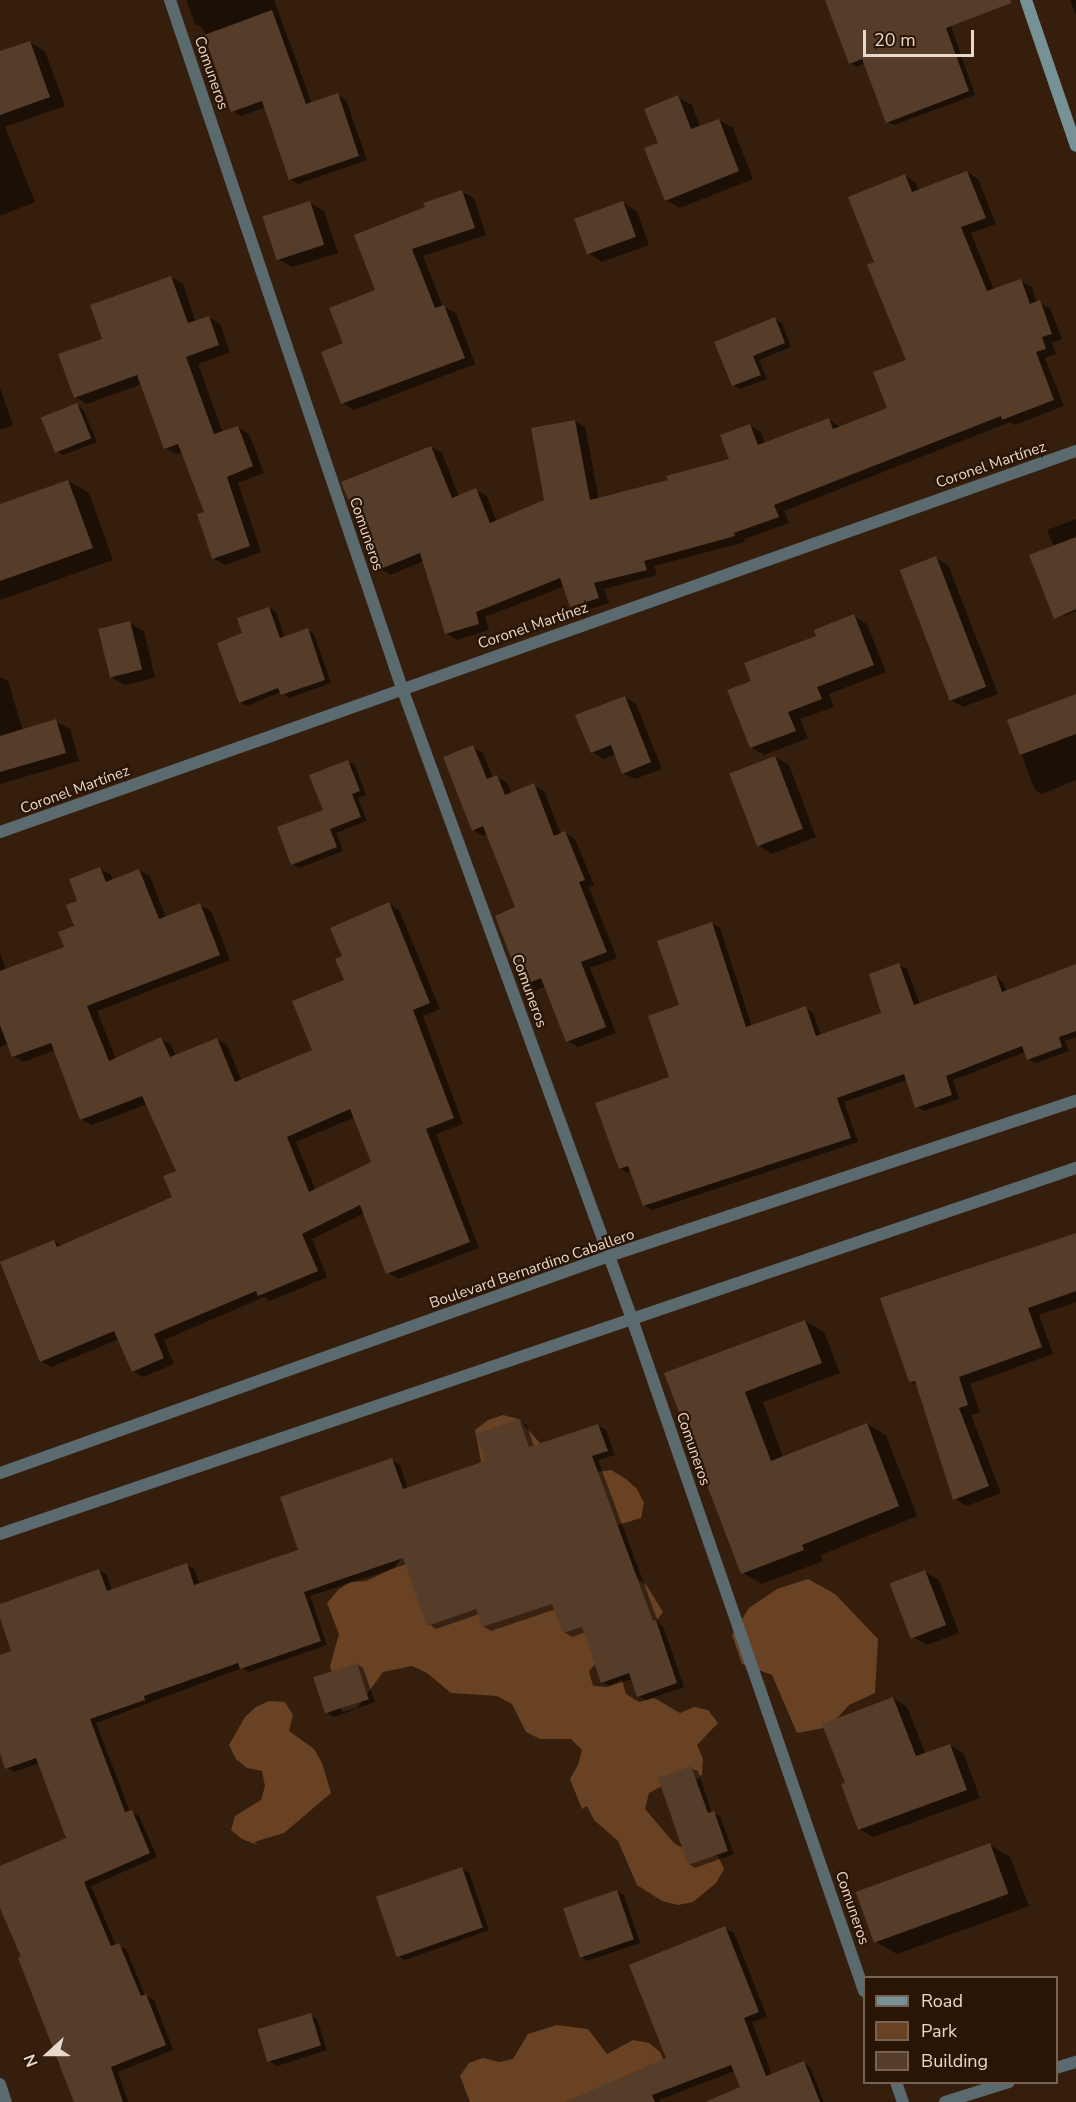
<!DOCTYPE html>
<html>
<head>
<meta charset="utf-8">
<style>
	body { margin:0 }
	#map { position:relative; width:1076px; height:2102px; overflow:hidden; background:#351e0c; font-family:"Nunito Sans",sans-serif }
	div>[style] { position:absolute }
	.green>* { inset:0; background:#694224 }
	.shadow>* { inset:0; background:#0007 }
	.building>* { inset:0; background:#563d2a; transform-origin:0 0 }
	.street>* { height:12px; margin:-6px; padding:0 6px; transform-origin:6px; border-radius:6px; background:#5a6a6e }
	.secondary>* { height:12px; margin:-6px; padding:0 6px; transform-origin:6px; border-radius:6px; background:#779297 }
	span { translate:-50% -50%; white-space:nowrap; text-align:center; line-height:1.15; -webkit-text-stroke:4.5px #2a1504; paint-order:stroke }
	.street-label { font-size:15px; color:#e7d8cd }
	.legend { position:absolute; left:863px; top:1976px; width:195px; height:108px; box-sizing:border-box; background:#2a1504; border:2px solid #766354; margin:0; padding:8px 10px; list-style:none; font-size:18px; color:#e7d8cd }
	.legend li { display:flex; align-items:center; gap:12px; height:30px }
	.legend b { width:30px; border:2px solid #766354 }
	.north { position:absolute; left:18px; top:2024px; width:60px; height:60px; -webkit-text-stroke:4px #2a1504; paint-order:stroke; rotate:249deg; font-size:16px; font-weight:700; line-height:24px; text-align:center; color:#e7d8cd }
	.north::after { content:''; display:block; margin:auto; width:21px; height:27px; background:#e7d8cd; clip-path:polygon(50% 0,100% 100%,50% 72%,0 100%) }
	.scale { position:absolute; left:863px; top:30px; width:111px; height:27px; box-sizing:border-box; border:3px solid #e7d8cd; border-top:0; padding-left:8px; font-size:18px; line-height:21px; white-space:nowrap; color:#e7d8cd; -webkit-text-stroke:4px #2a1504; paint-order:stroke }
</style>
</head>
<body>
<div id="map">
	<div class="green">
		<div style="clip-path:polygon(503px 1415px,519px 1419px,551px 1456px,596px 1472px,611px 1470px,626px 1479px,637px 1489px,644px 1503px,641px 1518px,611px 1527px,484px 1478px,475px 1430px,488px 1420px)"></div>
		<div style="clip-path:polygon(404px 1555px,635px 1577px,647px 1586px,663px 1612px,654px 1624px,599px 1660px,589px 1671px,593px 1686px,607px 1687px,622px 1680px,626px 1694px,639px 1702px,654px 1698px,680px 1713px,694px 1707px,708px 1710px,718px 1723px,697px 1745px,703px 1759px,702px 1774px,693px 1784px,662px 1786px,649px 1793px,645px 1809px,674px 1843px,688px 1851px,718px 1856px,724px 1869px,716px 1883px,693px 1902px,678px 1905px,662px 1901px,637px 1885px,618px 1841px,594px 1820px,587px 1806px,582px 1809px,570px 1779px,578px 1765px,582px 1750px,571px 1739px,540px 1739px,526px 1732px,512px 1704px,497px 1696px,451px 1693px,427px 1673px,412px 1666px,383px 1672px,357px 1708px,342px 1712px,330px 1666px,339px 1634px,327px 1603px,338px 1590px,350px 1582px,366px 1581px,394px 1568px)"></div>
		<div style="clip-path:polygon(808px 1579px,835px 1594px,878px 1639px,875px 1693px,849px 1705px,829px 1727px,797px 1733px,772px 1675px,742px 1664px,732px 1635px,749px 1608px,777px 1589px)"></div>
		<div style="clip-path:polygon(269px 1701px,285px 1702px,293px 1715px,289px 1731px,314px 1749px,322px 1763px,331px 1793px,284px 1833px,254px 1842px,257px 1845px,242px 1839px,231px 1830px,235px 1816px,261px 1800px,265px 1786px,262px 1771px,247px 1768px,236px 1759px,229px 1745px,245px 1717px,256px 1707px)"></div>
		<div style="clip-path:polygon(557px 2025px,588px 2029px,607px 2054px,633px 2040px,649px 2043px,660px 2052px,667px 2068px,615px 2102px,470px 2102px,460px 2076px,469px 2063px,483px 2058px,499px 2062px,513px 2059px,528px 2034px)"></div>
	</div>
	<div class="shadow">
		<div style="clip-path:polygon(186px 0,274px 0,312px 104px,338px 95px,346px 100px,367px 160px,298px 184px,290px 179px,266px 107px,241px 116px,233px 111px,203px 28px,195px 24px)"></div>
		<div style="clip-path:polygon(827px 0,942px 0,975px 95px,894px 125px,888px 122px,865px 63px,857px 67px,850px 63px)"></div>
		<div style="clip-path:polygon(1070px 0,1076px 0,1076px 15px)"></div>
		<div style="clip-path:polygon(29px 42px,45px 51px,65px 106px,5px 127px,35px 202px,0 216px,0 53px)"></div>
		<div style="clip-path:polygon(678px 97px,692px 105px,700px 127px,718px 120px,733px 128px,753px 179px,680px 208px,666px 200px,660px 143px)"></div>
		<div style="clip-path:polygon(967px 172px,978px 179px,996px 224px,971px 233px,994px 290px,1021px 281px,1032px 287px,1037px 303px,1050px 308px,1062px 339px,1052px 343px,1056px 354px,1045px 358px,1064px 406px,1014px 425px,1010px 422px,784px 511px,789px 523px,744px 539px,745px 542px,654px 566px,657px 575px,604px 589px,609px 603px,582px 612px,572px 606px,565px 586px,485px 617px,489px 630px,457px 640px,446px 633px,424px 561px,390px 575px,379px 568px,431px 447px,442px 453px,459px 497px,476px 490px,487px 496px,497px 522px,546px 501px,575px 421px,585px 427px,599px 500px,669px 481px,731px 460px,750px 426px,761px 432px,765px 444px,829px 419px,840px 427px,889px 409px,908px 361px,876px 263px,905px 175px,915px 182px,919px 191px)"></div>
		<div style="clip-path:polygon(462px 192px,474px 198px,486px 235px,423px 256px,443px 307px,456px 313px,475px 364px,354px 410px,343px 403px,344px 344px,426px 208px)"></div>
		<div style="clip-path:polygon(310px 203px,324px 211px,338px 253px,292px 267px,278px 259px)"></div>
		<div style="clip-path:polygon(623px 203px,637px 211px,649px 245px,602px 262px,588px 253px)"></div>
		<div style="clip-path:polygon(171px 277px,183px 284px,196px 322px,208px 317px,220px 324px,230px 352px,198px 364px,223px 433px,237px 427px,249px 434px,264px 473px,238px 483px,261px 552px,225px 565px,213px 558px,206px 513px,183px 452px,177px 454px,165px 448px,142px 384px,87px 404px,75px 397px,103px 340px)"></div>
		<div style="clip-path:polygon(775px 319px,782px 323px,791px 347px,759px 360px,767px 379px,740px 389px,733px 385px)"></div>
		<div style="clip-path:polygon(0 388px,13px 425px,0 430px)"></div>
		<div style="clip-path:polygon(77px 405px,83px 409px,97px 442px,63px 455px,56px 451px)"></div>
		<div style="clip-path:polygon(68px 481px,89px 493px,113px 560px,0 600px,0 506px)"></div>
		<div style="clip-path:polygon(1076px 519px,1076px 611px,1065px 616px,1051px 607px,1054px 547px,1047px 530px)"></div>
		<div style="clip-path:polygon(936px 558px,948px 565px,998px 694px,963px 707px,951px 700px)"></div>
		<div style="clip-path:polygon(269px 608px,276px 612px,285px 638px,307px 630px,314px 634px,331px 683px,289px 698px,281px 692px,247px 706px,240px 702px,244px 634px)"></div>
		<div style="clip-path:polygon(854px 616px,867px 624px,886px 672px,829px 694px,834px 707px,800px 719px,808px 738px,764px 755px,751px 747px,818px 636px)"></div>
		<div style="clip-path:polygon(130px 623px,144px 631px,155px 678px,125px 685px,111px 677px)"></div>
		<div style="clip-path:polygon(0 677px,8px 681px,23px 731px,55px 721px,70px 729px,79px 761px,0 784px)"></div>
		<div style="clip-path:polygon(1076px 696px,1076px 780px,1042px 794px,1035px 790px,1009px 721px)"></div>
		<div style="clip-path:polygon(625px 697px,636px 704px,662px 769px,635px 779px,623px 773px,616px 754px,604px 759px,592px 752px)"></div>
		<div style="clip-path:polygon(473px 747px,483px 753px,493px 778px,497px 777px,507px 783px,512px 794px,534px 785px,544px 791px,561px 835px,565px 833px,575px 839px,594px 885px,589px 888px,617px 958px,590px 968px,616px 1033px,578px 1047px,568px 1041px,546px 986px,534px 991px,523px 985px,517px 908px,488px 834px,484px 836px,473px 830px)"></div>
		<div style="clip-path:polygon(775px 757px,789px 765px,816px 837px,772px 854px,758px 845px)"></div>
		<div style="clip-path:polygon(348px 762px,355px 765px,366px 795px,358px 798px,367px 821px,336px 833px,343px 851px,299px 868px,292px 864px,325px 811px)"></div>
		<div style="clip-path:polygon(evenodd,100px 869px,111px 875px,113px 881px,139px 870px,150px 876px,166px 918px,200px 905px,211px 911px,230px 960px,97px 1011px,116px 1059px,161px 1039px,171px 1045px,176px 1056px,217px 1039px,227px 1045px,242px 1081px,314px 1051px,346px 981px,344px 956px,389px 904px,399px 910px,440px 1009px,423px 1016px,463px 1124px,436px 1134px,479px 1248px,398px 1279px,388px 1273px,365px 1213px,312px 1239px,327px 1277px,270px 1301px,264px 1297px,164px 1340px,174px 1364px,143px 1377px,133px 1371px,119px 1339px,51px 1367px,41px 1361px,1px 1264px,54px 1241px,62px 1246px,174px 1198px,178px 1171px,147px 1104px,92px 1125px,81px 1119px,55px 1050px,24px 1062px,14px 1056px,9px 1043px,0 1047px,0 954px,7px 971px,66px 948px,76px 927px,79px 901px,100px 869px,355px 1117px,373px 1163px,316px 1191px,296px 1142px,355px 1117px)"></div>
		<div style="clip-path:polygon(712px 923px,720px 928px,752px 1027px,806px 1008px,813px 1013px,821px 1036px,883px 1014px,899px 965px,907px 969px,920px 1005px,996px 977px,1003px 982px,1007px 992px,1076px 966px,1076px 1037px,1065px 1041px,1069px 1051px,1036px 1063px,1028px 1059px,1026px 1052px,953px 1080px,959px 1099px,924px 1111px,917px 1107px,907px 1080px,844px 1102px,858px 1142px,652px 1210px,644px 1205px,632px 1171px,627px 1173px,620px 1168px,671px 1078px,681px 1006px)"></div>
		<div style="clip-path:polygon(1076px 1234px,1076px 1302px,1039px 1315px,1053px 1354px,970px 1384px,980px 1412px,971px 1415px,1001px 1493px,967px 1506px,955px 1499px,918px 1386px,910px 1381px)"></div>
		<div style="clip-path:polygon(805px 1321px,824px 1332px,840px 1373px,763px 1402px,783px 1457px,867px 1424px,886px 1435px,917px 1516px,821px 1555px,823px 1561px,762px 1584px,743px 1573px,666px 1374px)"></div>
		<div style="clip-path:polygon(519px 1421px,527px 1425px,534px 1447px,598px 1425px,606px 1430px,615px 1455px,598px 1460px,659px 1624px,663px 1626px,684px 1687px,646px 1700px,638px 1696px,632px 1679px,610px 1686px,602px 1682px,586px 1632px,572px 1637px,564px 1632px,556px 1609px,491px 1631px,483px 1626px,479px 1614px,436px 1629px,429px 1624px,407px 1564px,310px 1596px,327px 1645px,249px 1672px,242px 1668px,96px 1723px,130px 1812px,139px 1816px,157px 1857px,91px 1886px,116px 1946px,126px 1949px,145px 1995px,154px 2000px,173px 2050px,118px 2072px,128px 2102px,75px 2102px,23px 1958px,0 1904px,0 1867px,68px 1838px,39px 1763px,14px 1772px,7px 1768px,0 1749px,0 1656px,13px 1652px,0 1613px,0 1605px,99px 1570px,107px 1575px,112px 1591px,187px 1565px,194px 1569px,200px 1585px,300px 1550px,392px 1460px,400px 1465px,408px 1489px,487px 1462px)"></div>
		<div style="clip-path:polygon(925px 1572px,939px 1580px,959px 1633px,927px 1645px,913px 1637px)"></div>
		<div style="clip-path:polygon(357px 1664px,363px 1668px,375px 1702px,334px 1717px,327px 1713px)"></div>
		<div style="clip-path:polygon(893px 1698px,907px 1707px,926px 1755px,950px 1745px,964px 1754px,980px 1798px,873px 1837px,859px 1829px,847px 1784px)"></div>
		<div style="clip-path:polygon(691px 1768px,698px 1771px,712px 1813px,720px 1816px,734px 1854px,695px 1868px,689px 1864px)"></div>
		<div style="clip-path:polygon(990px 1845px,1010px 1857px,1029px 1906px,897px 1954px,876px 1942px)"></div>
		<div style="clip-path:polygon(462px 1869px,469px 1873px,489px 1930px,405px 1960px,398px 1956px)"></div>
		<div style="clip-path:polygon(617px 1891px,624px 1895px,640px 1943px,587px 1961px,581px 1957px)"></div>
		<div style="clip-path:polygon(725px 1928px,734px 1933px,767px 2017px,752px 2022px,772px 2075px,804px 2063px,810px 2067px,824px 2102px,747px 2102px,735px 2071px,659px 2100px,660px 2102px,586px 2102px,668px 2059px)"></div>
		<div style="clip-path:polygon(310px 2015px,317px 2019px,327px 2050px,277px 2066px,270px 2062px)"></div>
	</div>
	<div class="building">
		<div style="clip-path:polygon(825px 0,1011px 0,1011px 3px,946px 28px,969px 91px,886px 123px,862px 59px,849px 64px)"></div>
		<div style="clip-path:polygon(272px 10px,306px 104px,338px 93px,359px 156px,289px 180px,262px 101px,231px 112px,204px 35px)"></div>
		<div style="clip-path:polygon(30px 41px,50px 97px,0 115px,0 51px)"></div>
		<div style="clip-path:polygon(678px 95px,691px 129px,719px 119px,739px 171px,665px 201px,644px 148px,658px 143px,644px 109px)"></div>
		<div style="clip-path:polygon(967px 171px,986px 218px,961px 227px,987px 291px,1021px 279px,1030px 304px,1040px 300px,1052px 334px,1042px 337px,1046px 349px,1036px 352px,1054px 400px,1002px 420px,1001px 416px,774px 505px,779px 517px,734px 533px,735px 536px,644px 561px,647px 570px,594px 583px,599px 598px,570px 607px,560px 578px,476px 612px,479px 624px,445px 634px,420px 553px,378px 570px,341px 482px,431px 446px,452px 498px,476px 488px,490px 523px,544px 500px,531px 428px,575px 420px,590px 500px,668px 480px,666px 476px,729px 459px,720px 435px,750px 424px,758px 445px,829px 418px,833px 429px,887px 408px,873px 372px,906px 360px,867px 265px,874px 262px,848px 197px,905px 174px,912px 192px)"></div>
		<div style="clip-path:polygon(462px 190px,475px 228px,412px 249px,435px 308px,444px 305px,465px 358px,341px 404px,321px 352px,343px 343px,329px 308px,375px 290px,354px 235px,425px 207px,423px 203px)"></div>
		<div style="left:310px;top:201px;width:46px;height:50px;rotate:72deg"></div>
		<div style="left:623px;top:201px;width:38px;height:52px;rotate:70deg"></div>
		<div style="clip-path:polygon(171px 276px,188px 323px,209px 316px,219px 345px,186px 357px,214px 434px,238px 426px,253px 466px,227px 477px,250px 546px,212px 559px,197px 514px,204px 512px,178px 444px,164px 449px,137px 375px,74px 398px,58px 354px,102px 339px,90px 305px)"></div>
		<div style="clip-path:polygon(775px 317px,785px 343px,753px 356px,761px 375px,732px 386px,714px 342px)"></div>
		<div style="left:77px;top:403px;width:38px;height:39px;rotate:68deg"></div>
		<div style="clip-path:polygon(68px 480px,93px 548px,0 581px,0 504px)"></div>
		<div style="clip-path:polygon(1076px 537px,1076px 609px,1054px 619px,1029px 555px)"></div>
		<div style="left:936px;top:556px;width:140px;height:39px;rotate:69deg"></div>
		<div style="clip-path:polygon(269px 607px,280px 638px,308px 628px,325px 680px,281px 695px,278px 688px,239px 703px,217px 643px,242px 633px,237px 618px)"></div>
		<div style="clip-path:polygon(854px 614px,874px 665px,817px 687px,822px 699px,788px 712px,796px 731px,750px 748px,727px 690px,751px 681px,744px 663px,816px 636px,814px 630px)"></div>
		<div style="left:130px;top:621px;width:50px;height:33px;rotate:76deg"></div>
		<div style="clip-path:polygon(1076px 694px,1076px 734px,1020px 755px,1007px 720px)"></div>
		<div style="clip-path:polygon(625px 696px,651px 762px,622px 774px,611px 745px,591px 753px,575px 715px)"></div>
		<div style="clip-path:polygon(56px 719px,66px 753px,0 772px,0 736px)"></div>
		<div style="clip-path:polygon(473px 745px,487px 779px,497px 775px,505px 795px,534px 783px,554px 836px,565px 831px,585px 880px,579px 882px,607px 952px,581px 962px,606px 1027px,566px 1042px,541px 978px,522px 986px,495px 916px,515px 907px,483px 826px,472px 831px,443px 757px)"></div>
		<div style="left:775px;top:756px;width:78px;height:49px;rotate:69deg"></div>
		<div style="clip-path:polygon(348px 760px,360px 791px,352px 794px,361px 817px,330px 829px,337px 847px,291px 865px,277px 827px,323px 810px,309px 775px)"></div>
		<div style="clip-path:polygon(evenodd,100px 867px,106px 882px,139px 869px,159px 919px,200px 903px,220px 955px,87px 1006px,109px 1061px,161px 1037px,170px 1057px,217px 1038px,235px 1082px,312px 1050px,292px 1001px,344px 980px,335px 959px,342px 956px,330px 928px,389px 902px,430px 1003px,413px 1010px,454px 1118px,426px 1129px,470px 1242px,386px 1274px,360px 1205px,302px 1234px,318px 1271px,258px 1296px,256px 1291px,154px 1334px,164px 1358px,132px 1372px,114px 1331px,40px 1362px,0 1262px,54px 1240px,57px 1247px,172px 1197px,163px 1176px,176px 1171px,142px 1096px,80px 1120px,51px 1043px,12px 1057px,0 1025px,0 971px,64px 947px,58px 932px,74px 926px,66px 905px,77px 901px,69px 879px,100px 867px,350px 1109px,371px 1162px,309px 1192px,287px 1137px,350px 1109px)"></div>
		<div style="clip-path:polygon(712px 922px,746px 1027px,806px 1006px,816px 1036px,881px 1013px,869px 974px,899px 963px,914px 1005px,996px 975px,1002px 992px,1076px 964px,1076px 1031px,1059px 1037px,1062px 1047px,1027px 1060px,1022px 1046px,946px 1076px,952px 1095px,915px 1108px,904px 1074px,837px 1098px,851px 1138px,643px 1206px,628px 1166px,619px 1169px,595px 1103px,669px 1077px,648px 1016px,679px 1005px,657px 941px)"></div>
		<div style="clip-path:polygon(1076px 1233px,1076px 1291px,1028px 1308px,1042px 1347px,959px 1377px,968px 1405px,959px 1408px,989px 1486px,953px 1500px,915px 1381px,909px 1382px,880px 1298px)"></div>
		<div style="clip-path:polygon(805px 1320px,822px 1363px,745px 1392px,771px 1461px,867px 1423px,899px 1506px,802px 1545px,804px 1550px,741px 1574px,664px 1373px)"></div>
		<div style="clip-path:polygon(519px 1419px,529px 1447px,598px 1424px,608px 1451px,592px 1456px,653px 1621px,656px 1620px,677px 1683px,637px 1697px,629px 1673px,601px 1683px,582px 1627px,563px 1633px,552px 1604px,482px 1627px,476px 1609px,427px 1626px,403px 1558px,304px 1592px,321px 1641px,240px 1669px,238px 1663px,144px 1696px,145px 1700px,90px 1719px,125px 1812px,132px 1810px,150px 1853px,84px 1882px,111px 1946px,119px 1943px,141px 1996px,146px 1994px,166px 2045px,111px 2067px,123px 2102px,74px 2102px,18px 1958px,21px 1957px,0 1908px,0 1866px,66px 1838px,36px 1758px,5px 1769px,0 1753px,0 1655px,11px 1651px,0 1618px,0 1604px,99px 1569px,107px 1591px,187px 1563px,194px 1585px,298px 1550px,280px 1497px,392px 1458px,403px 1489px,485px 1461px,476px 1434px)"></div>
		<div style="left:925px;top:1570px;width:59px;height:38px;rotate:69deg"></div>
		<div style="left:357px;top:1663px;width:38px;height:46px;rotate:72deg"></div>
		<div style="clip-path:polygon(893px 1697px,916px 1756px,950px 1744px,967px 1790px,858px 1830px,841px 1784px,845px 1783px,822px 1724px)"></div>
		<div style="clip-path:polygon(691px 1766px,708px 1813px,714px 1811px,728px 1851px,688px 1865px,658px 1778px)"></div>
		<div style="left:990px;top:1843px;width:54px;height:143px;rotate:70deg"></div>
		<div style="left:462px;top:1867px;width:64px;height:91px;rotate:71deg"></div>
		<div style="left:617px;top:1890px;width:52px;height:57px;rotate:71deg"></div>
		<div style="clip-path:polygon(725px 1926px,759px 2012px,744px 2018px,766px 2076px,804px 2061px,820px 2102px,705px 2102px,740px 2087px,731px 2065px,652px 2095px,655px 2102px,565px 2102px,666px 2058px,629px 1965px)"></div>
		<div style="left:311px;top:2013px;width:34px;height:56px;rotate:73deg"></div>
	</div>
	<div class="street">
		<div style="left:170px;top:0;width:726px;rotate:71.37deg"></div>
		<div style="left:402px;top:688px;width:672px;rotate:69.97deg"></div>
		<div style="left:632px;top:1319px;width:711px;rotate:70.95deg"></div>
		<div style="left:0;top:832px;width:1141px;rotate:-19.5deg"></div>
		<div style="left:0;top:1473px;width:647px;rotate:-19.61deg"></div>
		<div style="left:609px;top:1256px;width:492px;rotate:-18.4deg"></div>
		<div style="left:0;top:1534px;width:1137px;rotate:-18.79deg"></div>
		<div style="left:1056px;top:2068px;width:21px;rotate:-17deg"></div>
		<div style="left:896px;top:2082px;width:21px;rotate:71deg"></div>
		<div style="left:0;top:2084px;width:19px;rotate:72deg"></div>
		<div style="left:945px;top:2102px;width:67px;rotate:-17.4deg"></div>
	</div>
	<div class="secondary">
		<div style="left:1026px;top:0;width:154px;rotate:71.1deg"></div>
	</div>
	<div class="street-label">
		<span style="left:211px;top:73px;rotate:71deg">Comuneros</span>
		<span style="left:991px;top:465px;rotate:-19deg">Coronel Martínez</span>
		<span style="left:366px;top:534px;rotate:71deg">Comuneros</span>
		<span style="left:533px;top:626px;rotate:-19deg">Coronel Martínez</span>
		<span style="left:75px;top:790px;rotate:-20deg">Coronel Martínez</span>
		<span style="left:529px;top:991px;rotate:70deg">Comuneros</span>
		<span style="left:532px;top:1269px;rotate:-19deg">Boulevard Bernardino Caballero</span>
		<span style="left:693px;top:1449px;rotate:71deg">Comuneros</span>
		<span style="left:852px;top:1908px;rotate:71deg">Comuneros</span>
	</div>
	<ul class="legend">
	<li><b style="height:8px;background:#779297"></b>Road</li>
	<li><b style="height:16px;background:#694224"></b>Park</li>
	<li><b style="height:16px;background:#563d2a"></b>Building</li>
	</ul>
	<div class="north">N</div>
	<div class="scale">20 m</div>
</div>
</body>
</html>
